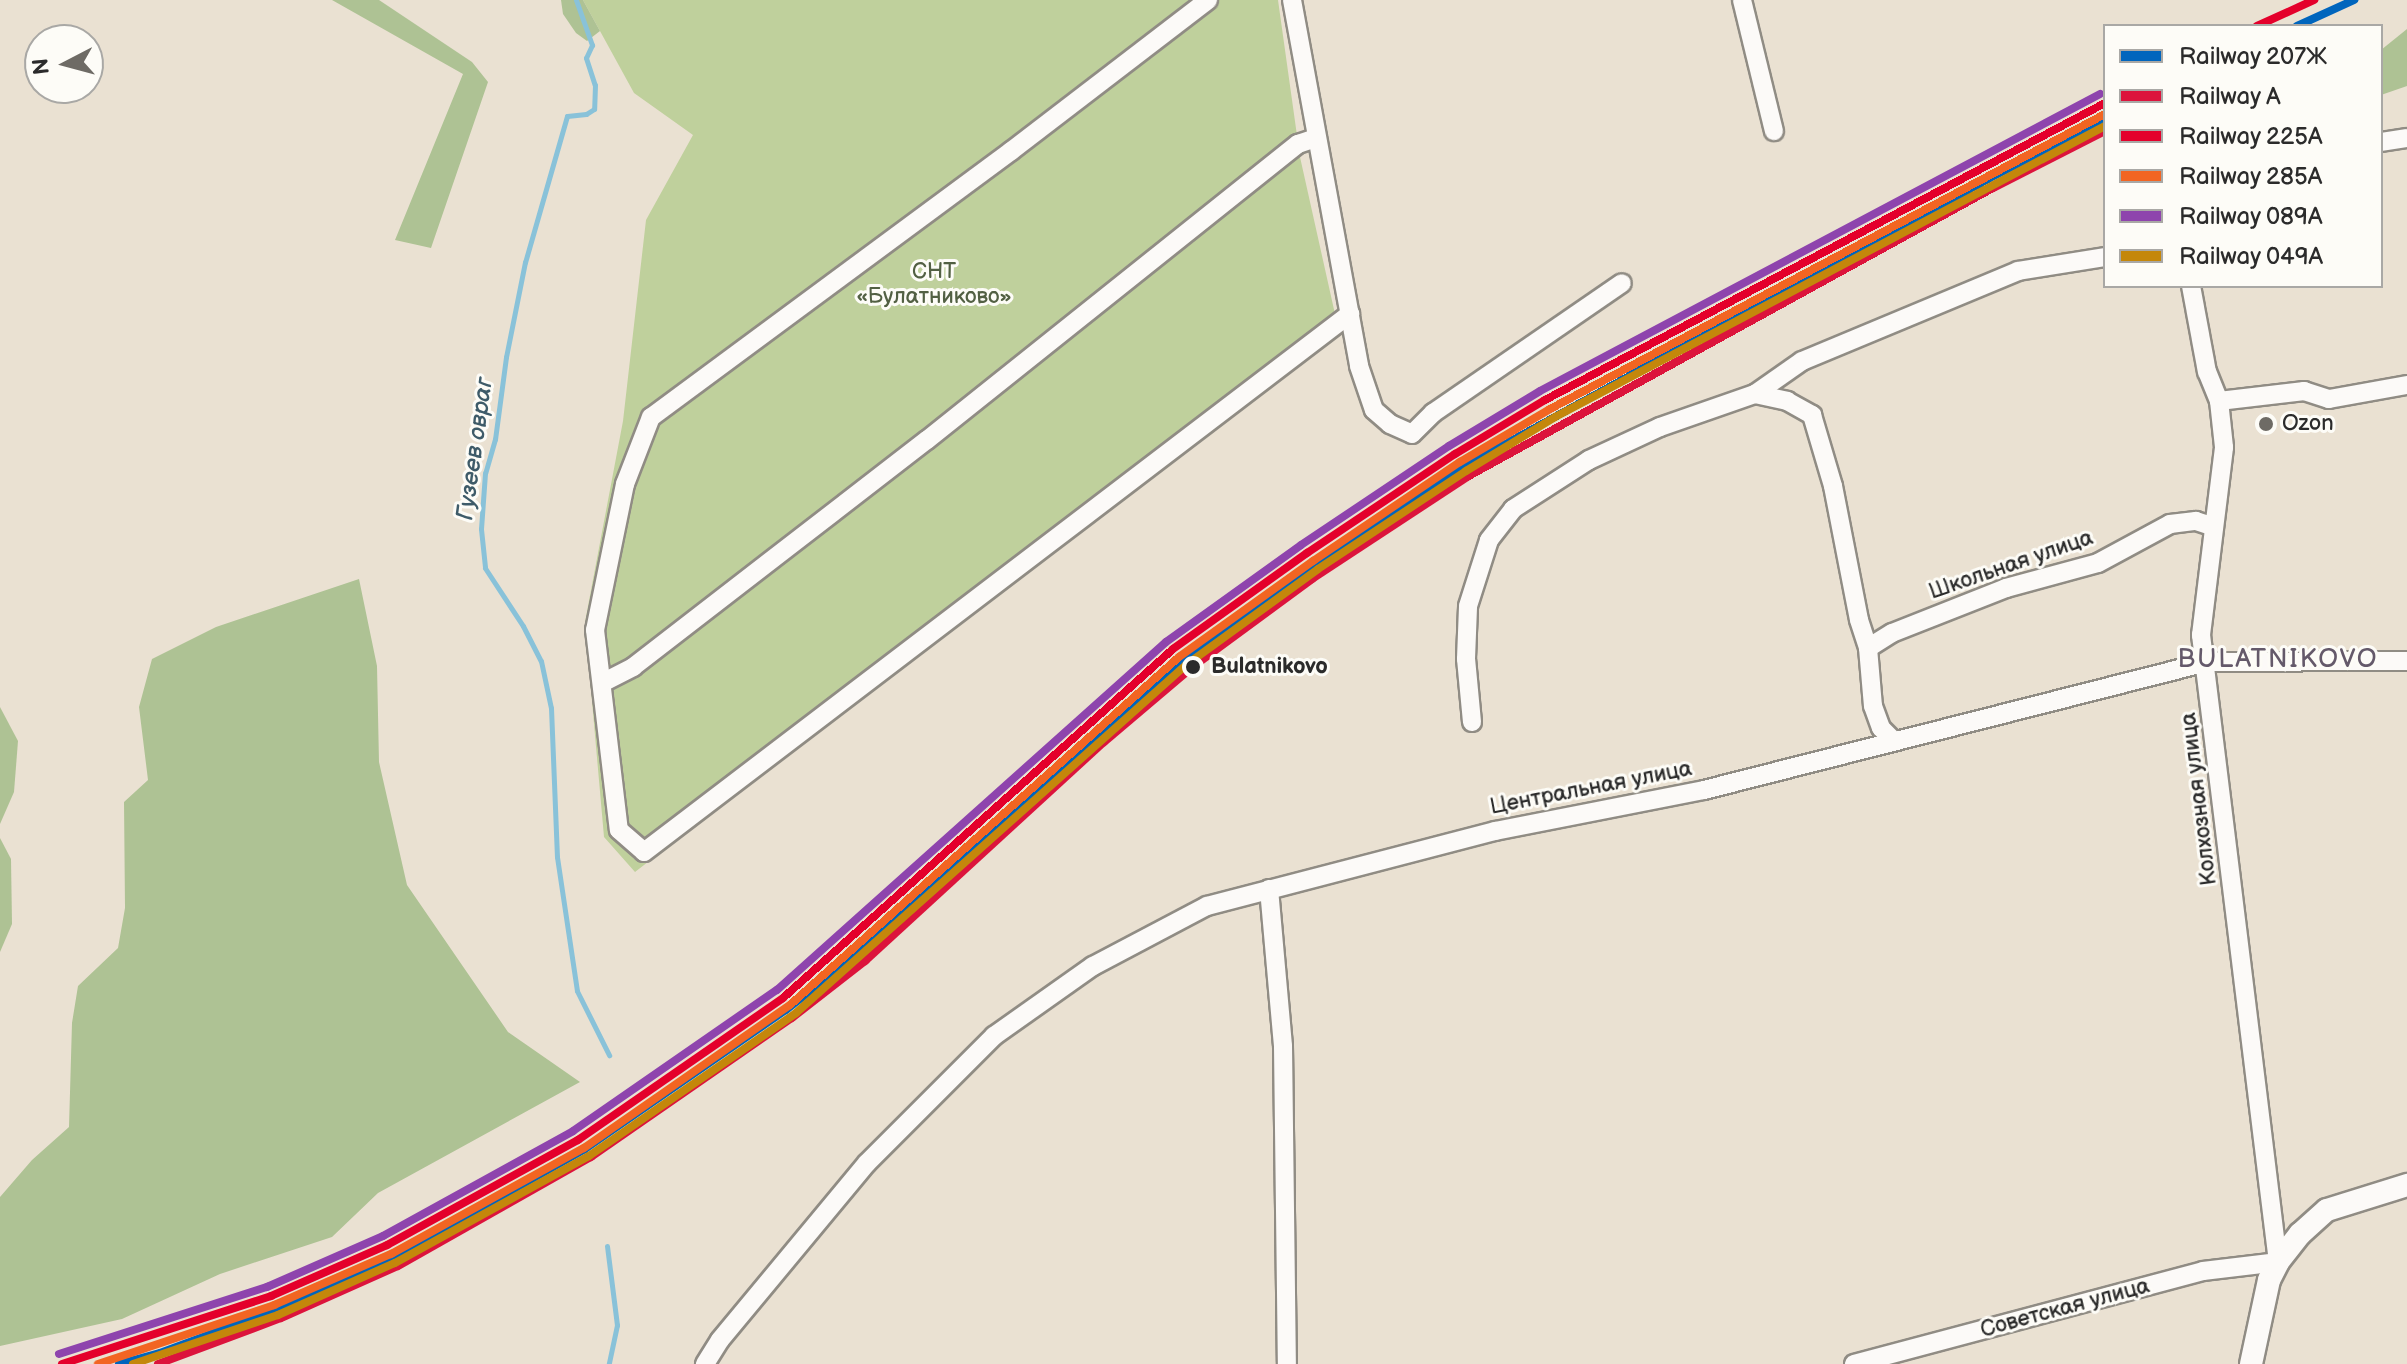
<!DOCTYPE html>
<html>
<head>
<meta charset="utf-8">
<style>
	body { margin:0 }
	#map { position:relative; width:2407px; height:1364px; overflow:hidden; background:#eae1d2; font-family:"Balsamiq Sans",sans-serif }
	div>[style] { position:absolute }
	.green>* { inset:0; background:#bfd09c }
	.forest>* { inset:0; background:#aec294 }
	.stream>* { height:5px; margin:-2.5px; padding:0 2.5px; transform-origin:2.5px; border-radius:2.5px; background:#89c2d9 }
	.roads { filter:drop-shadow(2px 0 #908c84) drop-shadow(-2px 0 #908c84) drop-shadow(0 2px #908c84) drop-shadow(0 -2px #908c84) }
	.minor>* { height:18px; margin:-9px; padding:0 9px; transform-origin:9px; border-radius:9px; background:#fcfaf8 }
	.tertiary>* { height:22px; margin:-11px; padding:0 11px; transform-origin:11px; border-radius:11px; background:#fcfaf8 }
	.rail-1>* { height:8px; margin:-4px; padding:0 4px; transform-origin:4px; border-radius:4px; background:#0065bd }
	.rail-2>* { height:8px; margin:-4px; padding:0 4px; transform-origin:4px; border-radius:4px; background:#dc143c }
	.rail-3>* { height:8px; margin:-4px; padding:0 4px; transform-origin:4px; border-radius:4px; background:#e4002b }
	.rail-4>* { height:8px; margin:-4px; padding:0 4px; transform-origin:4px; border-radius:4px; background:#f26522 }
	.rail-5>* { height:8px; margin:-4px; padding:0 4px; transform-origin:4px; border-radius:4px; background:#8e44ad }
	.rail-6>* { height:8px; margin:-4px; padding:0 4px; transform-origin:4px; border-radius:4px; background:#c4870b }
	.dots>* { width:22px; height:22px; translate:-50% -50%; box-sizing:border-box; border:4px solid #fdfcf7; border-radius:50% }
	span { translate:-50% -50%; white-space:nowrap; text-align:center; line-height:1.15; -webkit-text-stroke:6px #fdfcf7; paint-order:stroke }
	.park-label { font-size:22px; color:#526043 }
	.poi-label { font-size:22px; color:#2b2b2b }
	.left { translate:0 -50%; text-align:left }
	.street-label { font-size:22px; color:#2b2b2b }
	.stop-label { font-size:22px; color:#2b2b2b; font-weight:700 }
	.water-label { font-size:24px; color:#3e5b69; font-style:italic }
	.quarter-label { font-size:26px; color:#64596a; letter-spacing:2px }
	.legend { position:absolute; left:2103px; top:24px; width:280px; height:264px; box-sizing:border-box; background:#fdfcf7; border:2px solid #a9a8a5; margin:0; padding:10px 14px; list-style:none; font-size:24px; color:#2b2b2b }
	.legend li { display:flex; align-items:center; gap:16px; height:40px }
	.legend b { width:40px; border:2px solid #a9a8a5 }
	.north { position:absolute; left:24px; top:24px; width:80px; height:80px; box-sizing:border-box; background:#fdfcf7; border:2px solid #a9a8a5; border-radius:50%; rotate:264deg; font-size:22px; font-weight:700; line-height:32px; text-align:center; color:#2b2b2b }
	.north::after { content:''; display:block; margin:auto; width:28px; height:36px; background:#6e6b65; clip-path:polygon(50% 0,100% 100%,50% 72%,0 100%) }
</style>
</head>
<body>
<div id="map">
	<div class="green">
		<div style="clip-path:polygon(583px 0,1278px 0,1300px 157px,1337px 323px,1334px 330px,635px 872px,604px 837px,585px 622px,623px 421px,646px 220px,693px 135px,634px 93px)"></div>
	</div>
	<div class="forest">
		<div style="clip-path:polygon(332px 0,379px 0,472px 62px,488px 82px,431px 248px,395px 240px,463px 74px)"></div>
		<div style="clip-path:polygon(561px 0,583px 0,600px 31px,587px 41px,576px 33px,563px 14px)"></div>
		<div style="clip-path:polygon(2407px 29px,2407px 86px,2381px 95px,2381px 50px)"></div>
		<div style="clip-path:polygon(359px 579px,377px 666px,379px 762px,407px 885px,508px 1032px,580px 1082px,378px 1193px,332px 1237px,220px 1274px,122px 1319px,0 1346px,0 1197px,32px 1160px,69px 1127px,72px 1023px,78px 986px,118px 948px,125px 908px,124px 802px,148px 780px,139px 707px,152px 659px,216px 627px)"></div>
		<div style="clip-path:polygon(0 707px,18px 741px,14px 792px,0 824px)"></div>
		<div style="clip-path:polygon(0 838px,11px 859px,12px 924px,0 952px)"></div>
	</div>
	<div class="stream">
		<div style="left:576px;top:0;width:48px;rotate:70.4deg"></div>
		<div style="left:592px;top:45px;width:14px;rotate:115deg"></div>
		<div style="left:586px;top:58px;width:28px;rotate:72deg"></div>
		<div style="left:595px;top:85px;width:24px;rotate:92deg"></div>
		<div style="left:594px;top:109px;width:9px;rotate:148deg"></div>
		<div style="left:586px;top:114px;width:19px;rotate:174deg"></div>
		<div style="left:567px;top:116px;width:152px;rotate:106deg"></div>
		<div style="left:525px;top:262px;width:97px;rotate:101.3deg"></div>
		<div style="left:506px;top:357px;width:83px;rotate:97.6deg"></div>
		<div style="left:495px;top:439px;width:35px;rotate:106deg"></div>
		<div style="left:485px;top:473px;width:56px;rotate:94.1deg"></div>
		<div style="left:481px;top:529px;width:39px;rotate:84deg"></div>
		<div style="left:485px;top:568px;width:69px;rotate:56.8deg"></div>
		<div style="left:523px;top:626px;width:39px;rotate:63deg"></div>
		<div style="left:541px;top:661px;width:48px;rotate:78deg"></div>
		<div style="left:551px;top:708px;width:149px;rotate:87.7deg"></div>
		<div style="left:557px;top:857px;width:135px;rotate:81.5deg"></div>
		<div style="left:577px;top:991px;width:72px;rotate:63.4deg"></div>
		<div style="left:607px;top:1246px;width:80px;rotate:82.8deg"></div>
		<div style="left:617px;top:1325px;width:40px;rotate:102deg"></div>
	</div>
	<div class="roads">
		<div class="minor">
			<div style="left:1208px;top:0;width:248px;rotate:142.5deg"></div>
			<div style="left:1011px;top:151px;width:448px;rotate:143.5deg"></div>
			<div style="left:651px;top:417px;width:72px;rotate:111.2deg"></div>
			<div style="left:625px;top:484px;width:149px;rotate:101.6deg"></div>
			<div style="left:595px;top:630px;width:201px;rotate:83.2deg"></div>
			<div style="left:619px;top:830px;width:33px;rotate:41deg"></div>
			<div style="left:644px;top:852px;width:888px;rotate:-37.31deg"></div>
			<div style="left:1292px;top:0;width:372px;rotate:79.6deg"></div>
			<div style="left:1359px;top:366px;width:46px;rotate:71.2deg"></div>
			<div style="left:1374px;top:410px;width:21px;rotate:41deg"></div>
			<div style="left:1390px;top:424px;width:24px;rotate:24deg"></div>
			<div style="left:1412px;top:434px;width:30px;rotate:-45deg"></div>
			<div style="left:1433px;top:413px;width:229px;rotate:-34.5deg"></div>
			<div style="left:1742px;top:0;width:135px;rotate:76.3deg"></div>
			<div style="left:2381px;top:142px;width:26px;rotate:-9deg"></div>
			<div style="left:1755px;top:394px;width:57px;rotate:-35.1deg"></div>
			<div style="left:1802px;top:361px;width:234px;rotate:-22.6deg"></div>
			<div style="left:2018px;top:271px;width:88px;rotate:-9.1deg"></div>
			<div style="left:2219px;top:401px;width:86px;rotate:-6.7deg"></div>
			<div style="left:2304px;top:391px;width:26px;rotate:18deg"></div>
			<div style="left:2329px;top:399px;width:79px;rotate:-10.2deg"></div>
			<div style="left:1868px;top:648px;width:28px;rotate:-32deg"></div>
			<div style="left:1892px;top:633px;width:123px;rotate:-21.5deg"></div>
			<div style="left:2006px;top:588px;width:95px;rotate:-15.2deg"></div>
			<div style="left:2098px;top:563px;width:82px;rotate:-28.4deg"></div>
			<div style="left:2170px;top:524px;width:26px;rotate:-7deg"></div>
			<div style="left:2196px;top:521px;width:19px;rotate:18deg"></div>
			<div style="left:604px;top:682px;width:33px;rotate:-27deg"></div>
			<div style="left:633px;top:667px;width:371px;rotate:-37.7deg"></div>
			<div style="left:927px;top:440px;width:475px;rotate:-38.6deg"></div>
			<div style="left:1298px;top:144px;width:18px;rotate:-19deg"></div>
			<div style="left:1472px;top:722px;width:63px;rotate:-95.4deg"></div>
			<div style="left:1466px;top:659px;width:53px;rotate:-87.8deg"></div>
			<div style="left:1468px;top:606px;width:69px;rotate:-72.3deg"></div>
			<div style="left:1489px;top:540px;width:39px;rotate:-52deg"></div>
			<div style="left:1513px;top:509px;width:90px;rotate:-32.8deg"></div>
			<div style="left:1589px;top:460px;width:78px;rotate:-24.9deg"></div>
			<div style="left:1660px;top:427px;width:101px;rotate:-19.2deg"></div>
			<div style="left:1755px;top:394px;width:33px;rotate:12deg"></div>
			<div style="left:1787px;top:401px;width:29px;rotate:29deg"></div>
			<div style="left:1812px;top:415px;width:74px;rotate:73.5deg"></div>
			<div style="left:1833px;top:486px;width:136px;rotate:79deg"></div>
			<div style="left:1859px;top:620px;width:29px;rotate:72deg"></div>
			<div style="left:1868px;top:648px;width:58px;rotate:85.1deg"></div>
			<div style="left:1873px;top:706px;width:23px;rotate:70deg"></div>
			<div style="left:1881px;top:728px;width:17px;rotate:45deg"></div>
			<div style="left:1269px;top:889px;width:158px;rotate:84.9deg"></div>
			<div style="left:1283px;top:1046px;width:318px;rotate:89.3deg"></div>
			<div style="left:705px;top:1364px;width:28px;rotate:-58deg"></div>
			<div style="left:720px;top:1340px;width:230px;rotate:-50.3deg"></div>
			<div style="left:867px;top:1163px;width:180px;rotate:-45deg"></div>
			<div style="left:994px;top:1036px;width:121px;rotate:-35.3deg"></div>
			<div style="left:1093px;top:966px;width:129px;rotate:-27.8deg"></div>
			<div style="left:1207px;top:906px;width:298px;rotate:-14.6deg"></div>
			<div style="left:1495px;top:831px;width:213px;rotate:-11.1deg"></div>
			<div style="left:1704px;top:790px;width:519px;rotate:-14.28deg"></div>
			<div style="left:2207px;top:662px;width:200px;rotate:-0.3deg"></div>
			<div style="left:1854px;top:1364px;width:361px;rotate:-14.9deg"></div>
			<div style="left:2203px;top:1271px;width:76px;rotate:-6.8deg"></div>
			<div style="left:2278px;top:1262px;width:632px;rotate:-97deg"></div>
			<div style="left:2201px;top:635px;width:189px;rotate:-83deg"></div>
			<div style="left:2224px;top:447px;width:46px;rotate:-96.2deg"></div>
			<div style="left:2219px;top:401px;width:31px;rotate:-112deg"></div>
			<div style="left:2207px;top:372px;width:87px;rotate:-100.5deg"></div>
		</div>
		<div class="tertiary">
			<div style="left:2251px;top:1364px;width:86px;rotate:-77.9deg"></div>
			<div style="left:2269px;top:1280px;width:20px;rotate:-63deg"></div>
			<div style="left:2278px;top:1262px;width:36px;rotate:-52deg"></div>
			<div style="left:2300px;top:1234px;width:36px;rotate:-42deg"></div>
			<div style="left:2327px;top:1210px;width:84px;rotate:-17.4deg"></div>
		</div>
	</div>
	<div class="rail-1">
		<div style="left:2297px;top:26px;width:63px;rotate:-24.5deg"></div>
		<div style="left:119px;top:1364px;width:42px;rotate:-15deg"></div>
		<div style="left:160px;top:1353px;width:126px;rotate:-20.4deg"></div>
		<div style="left:278px;top:1309px;width:127px;rotate:-24.1deg"></div>
		<div style="left:394px;top:1257px;width:219px;rotate:-29.5deg"></div>
		<div style="left:585px;top:1149px;width:244px;rotate:-34.7deg"></div>
		<div style="left:786px;top:1010px;width:93px;rotate:-38deg"></div>
		<div style="left:859px;top:953px;width:323px;rotate:-42.5deg"></div>
		<div style="left:1097px;top:735px;width:114px;rotate:-40.4deg"></div>
		<div style="left:1184px;top:661px;width:152px;rotate:-36.4deg"></div>
		<div style="left:1306px;top:571px;width:187px;rotate:-33.4deg"></div>
		<div style="left:1462px;top:468px;width:600px;rotate:-28.79deg"></div>
		<div style="left:1988px;top:179px;width:131px;rotate:-26.8deg"></div>
	</div>
	<div class="rail-2">
		<div style="left:158px;top:1364px;width:131px;rotate:-20.5deg"></div>
		<div style="left:281px;top:1318px;width:128px;rotate:-24deg"></div>
		<div style="left:398px;top:1266px;width:222px;rotate:-29.5deg"></div>
		<div style="left:591px;top:1157px;width:244px;rotate:-34.7deg"></div>
		<div style="left:792px;top:1018px;width:93px;rotate:-38deg"></div>
		<div style="left:865px;top:961px;width:324px;rotate:-42.5deg"></div>
		<div style="left:1104px;top:742px;width:113px;rotate:-40.3deg"></div>
		<div style="left:1190px;top:669px;width:152px;rotate:-36.4deg"></div>
		<div style="left:1312px;top:579px;width:186px;rotate:-33.3deg"></div>
		<div style="left:1467px;top:477px;width:600px;rotate:-28.79deg"></div>
		<div style="left:1993px;top:188px;width:126px;rotate:-27deg"></div>
	</div>
	<div class="rail-3">
		<div style="left:2257px;top:26px;width:63px;rotate:-24.5deg"></div>
		<div style="left:62px;top:1364px;width:220px;rotate:-18deg"></div>
		<div style="left:271px;top:1296px;width:127px;rotate:-23.7deg"></div>
		<div style="left:387px;top:1245px;width:218px;rotate:-28.8deg"></div>
		<div style="left:578px;top:1140px;width:249px;rotate:-34.7deg"></div>
		<div style="left:783px;top:998px;width:523px;rotate:-41.82deg"></div>
		<div style="left:1173px;top:649px;width:165px;rotate:-35.6deg"></div>
		<div style="left:1307px;top:553px;width:178px;rotate:-33.8deg"></div>
		<div style="left:1455px;top:454px;width:105px;rotate:-31deg"></div>
		<div style="left:1545px;top:400px;width:634px;rotate:-27.94deg"></div>
	</div>
	<div class="rail-4">
		<div style="left:98px;top:1364px;width:186px;rotate:-18.5deg"></div>
		<div style="left:274px;top:1305px;width:128px;rotate:-23.6deg"></div>
		<div style="left:391px;top:1254px;width:220px;rotate:-28.8deg"></div>
		<div style="left:584px;top:1148px;width:251px;rotate:-34.8deg"></div>
		<div style="left:790px;top:1005px;width:522px;rotate:-41.82deg"></div>
		<div style="left:1179px;top:657px;width:165px;rotate:-35.6deg"></div>
		<div style="left:1313px;top:561px;width:177px;rotate:-34deg"></div>
		<div style="left:1460px;top:462px;width:104px;rotate:-30.5deg"></div>
		<div style="left:1550px;top:409px;width:629px;rotate:-27.99deg"></div>
	</div>
	<div class="rail-5">
		<div style="left:59px;top:1354px;width:219px;rotate:-17.9deg"></div>
		<div style="left:267px;top:1287px;width:127px;rotate:-23.7deg"></div>
		<div style="left:383px;top:1236px;width:217px;rotate:-28.9deg"></div>
		<div style="left:573px;top:1131px;width:248px;rotate:-34.7deg"></div>
		<div style="left:777px;top:990px;width:522px;rotate:-41.82deg"></div>
		<div style="left:1166px;top:642px;width:166px;rotate:-35.7deg"></div>
		<div style="left:1301px;top:545px;width:178px;rotate:-33.8deg"></div>
		<div style="left:1449px;top:446px;width:106px;rotate:-31.1deg"></div>
		<div style="left:1540px;top:391px;width:634px;rotate:-27.94deg"></div>
	</div>
	<div class="rail-6">
		<div style="left:133px;top:1364px;width:153px;rotate:-18.7deg"></div>
		<div style="left:278px;top:1315px;width:128px;rotate:-24deg"></div>
		<div style="left:395px;top:1263px;width:222px;rotate:-28.9deg"></div>
		<div style="left:589px;top:1156px;width:252px;rotate:-34.6deg"></div>
		<div style="left:796px;top:1013px;width:523px;rotate:-41.74deg"></div>
		<div style="left:1186px;top:665px;width:163px;rotate:-36deg"></div>
		<div style="left:1318px;top:569px;width:178px;rotate:-33.5deg"></div>
		<div style="left:1466px;top:471px;width:104px;rotate:-31.2deg"></div>
		<div style="left:1555px;top:417px;width:622px;rotate:-27.88deg"></div>
	</div>
	<div class="dots">
		<div style="left:2266px;top:424px;background:#6e6b65"></div>
		<div style="left:1193px;top:667px;background:#2b2b2b"></div>
	</div>
	<div class="park-label">
		<span style="left:934px;top:284px">СНТ<br>«Булатниково»</span>
	</div>
	<div class="poi-label">
		<span class="left" style="left:2282px;top:424px">Ozon</span>
	</div>
	<div class="street-label">
		<span style="left:2011px;top:565px;rotate:-19deg">Школьная улица</span>
		<span style="left:1591px;top:788px;rotate:-11deg">Центральная улица</span>
		<span style="left:2199px;top:799px;rotate:-97deg">Колхозная улица</span>
		<span style="left:2065px;top:1308px;rotate:-15deg">Советская улица</span>
	</div>
	<div class="stop-label">
		<span class="left" style="left:1211px;top:667px">Bulatnikovo</span>
	</div>
	<div class="water-label">
		<span style="left:475px;top:449px;rotate:-82deg">Гузеев овраг</span>
	</div>
	<div class="quarter-label">
		<span style="left:2278px;top:660px">BULATNIKOVO</span>
	</div>
	<ul class="legend">
	<li><b style="height:10px;background:#0065bd"></b>Railway 207Ж</li>
	<li><b style="height:10px;background:#dc143c"></b>Railway A</li>
	<li><b style="height:10px;background:#e4002b"></b>Railway 225А</li>
	<li><b style="height:10px;background:#f26522"></b>Railway 285А</li>
	<li><b style="height:10px;background:#8e44ad"></b>Railway 089А</li>
	<li><b style="height:10px;background:#c4870b"></b>Railway 049А</li>
	</ul>
	<div class="north">N</div>
</div>
</body>
</html>
